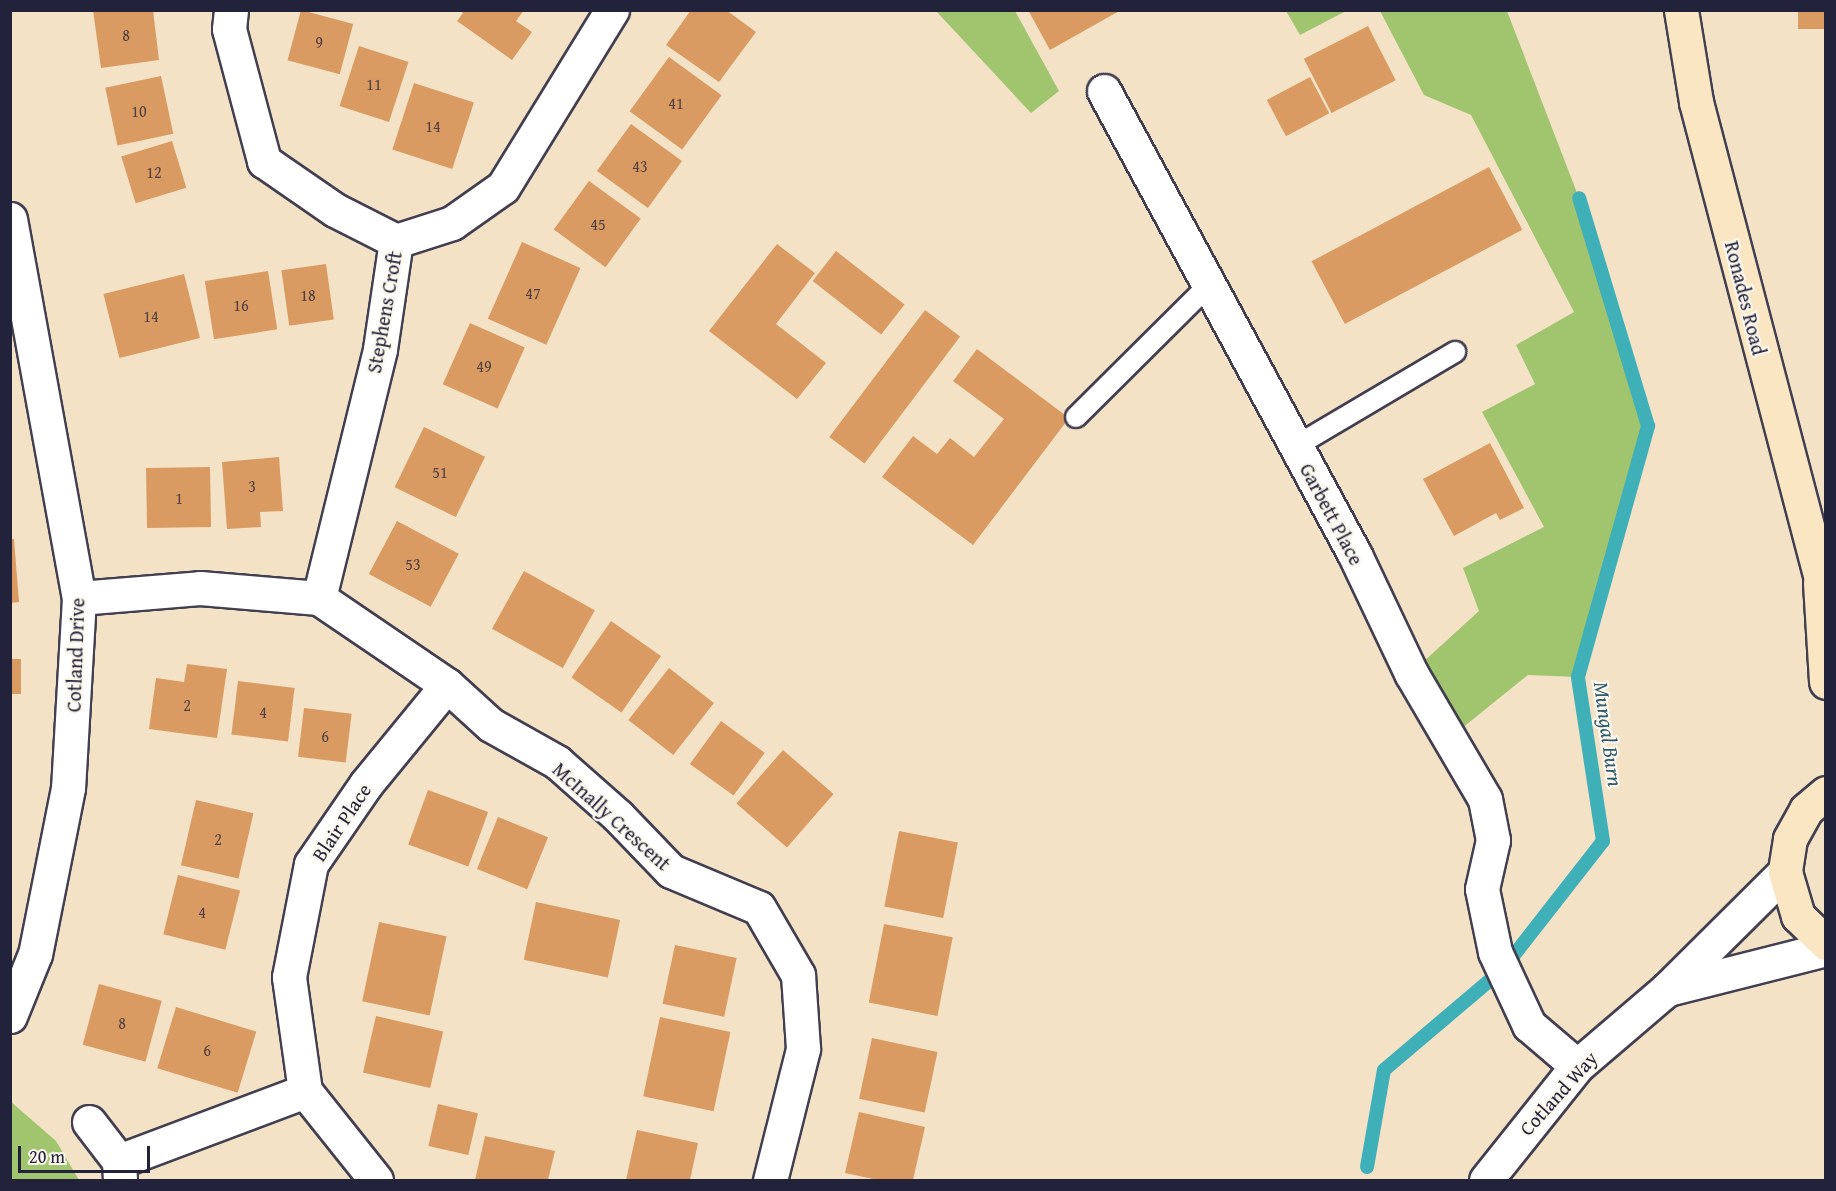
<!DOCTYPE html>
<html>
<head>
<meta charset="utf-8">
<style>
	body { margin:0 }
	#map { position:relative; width:1836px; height:1191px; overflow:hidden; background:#f4e2c7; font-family:"Gentium Book Plus",serif }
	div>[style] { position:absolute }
	.green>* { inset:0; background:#a1c56e }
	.stream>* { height:14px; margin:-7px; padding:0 7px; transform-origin:7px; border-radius:7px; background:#40b0b8 }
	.building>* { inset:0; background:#d99b61; transform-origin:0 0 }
	.roads { filter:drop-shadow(2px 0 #423f50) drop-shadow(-2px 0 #423f50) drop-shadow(0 2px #423f50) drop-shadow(0 -2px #423f50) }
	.lane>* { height:20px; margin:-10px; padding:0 10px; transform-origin:10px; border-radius:10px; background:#fff }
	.street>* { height:33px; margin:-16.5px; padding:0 16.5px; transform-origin:16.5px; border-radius:16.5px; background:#fff }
	.secondary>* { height:33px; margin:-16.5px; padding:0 16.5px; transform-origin:16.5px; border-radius:16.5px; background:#fbe6c3 }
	span { translate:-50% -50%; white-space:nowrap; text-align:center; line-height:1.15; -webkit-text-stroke:4.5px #fbf7ec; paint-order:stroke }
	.number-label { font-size:16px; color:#504044 }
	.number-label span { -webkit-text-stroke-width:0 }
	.street-label { font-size:20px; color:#22223b }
	.water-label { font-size:21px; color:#2e5b6d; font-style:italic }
	.frame { position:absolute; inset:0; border:12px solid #22223b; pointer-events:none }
	.scale { position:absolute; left:18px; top:1146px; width:132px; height:27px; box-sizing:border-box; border:3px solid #22223b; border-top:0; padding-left:8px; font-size:18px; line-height:21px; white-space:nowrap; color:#22223b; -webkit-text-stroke:4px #fbf7ec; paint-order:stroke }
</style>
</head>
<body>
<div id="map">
	<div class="green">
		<div style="clip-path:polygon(936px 11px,1015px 11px,1059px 91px,1031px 113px)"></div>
		<div style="clip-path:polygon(1286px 11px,1346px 11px,1300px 35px)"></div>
		<div style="clip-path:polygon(1380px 11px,1507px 11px,1579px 198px,1648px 426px,1578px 677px,1528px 675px,1451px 737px,1411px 673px,1479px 611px,1463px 568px,1544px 527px,1482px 412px,1535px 384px,1516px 345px,1574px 312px,1471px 115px,1424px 95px)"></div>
		<div style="clip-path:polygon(10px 1101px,56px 1141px,79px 1180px,11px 1180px)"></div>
	</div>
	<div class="stream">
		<div style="left:1367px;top:1167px;width:98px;rotate:-80.1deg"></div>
		<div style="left:1384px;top:1070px;width:156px;rotate:-40.3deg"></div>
		<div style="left:1503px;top:969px;width:162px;rotate:-52deg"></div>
		<div style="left:1603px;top:841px;width:166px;rotate:-98.7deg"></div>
		<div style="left:1578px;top:677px;width:261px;rotate:-74.4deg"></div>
		<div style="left:1648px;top:426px;width:238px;rotate:-106.8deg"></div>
	</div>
	<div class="building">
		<div style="clip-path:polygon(93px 10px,153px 10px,159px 60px,101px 68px)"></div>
		<div style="left:301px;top:10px;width:54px;height:52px;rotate:15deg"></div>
		<div style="clip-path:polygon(459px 10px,524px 10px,516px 21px,532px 32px,512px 60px,457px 21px,463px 13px)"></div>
		<div style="clip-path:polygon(691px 10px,726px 10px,756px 32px,719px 82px,666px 45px)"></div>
		<div style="clip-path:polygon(1028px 10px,1121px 10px,1050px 50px)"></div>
		<div style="left:1798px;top:10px;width:28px;height:19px"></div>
		<div style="left:1368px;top:26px;width:61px;height:72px;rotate:63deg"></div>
		<div style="left:359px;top:46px;width:52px;height:63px;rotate:18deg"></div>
		<div style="left:669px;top:57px;width:65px;height:67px;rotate:36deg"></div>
		<div style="left:161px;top:76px;width:59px;height:57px;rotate:78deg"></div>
		<div style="left:1310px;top:77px;width:41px;height:49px;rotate:62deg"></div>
		<div style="left:414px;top:83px;width:63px;height:70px;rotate:18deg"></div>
		<div style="left:631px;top:124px;width:63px;height:58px;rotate:36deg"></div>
		<div style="left:172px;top:141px;width:49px;height:53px;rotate:73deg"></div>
		<div style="left:1489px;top:167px;width:71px;height:201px;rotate:62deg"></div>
		<div style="left:589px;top:181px;width:64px;height:60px;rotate:36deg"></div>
		<div style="left:522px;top:242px;width:64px;height:84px;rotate:24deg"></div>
		<div style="clip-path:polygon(777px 244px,815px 273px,776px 324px,826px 363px,797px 399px,709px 331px)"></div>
		<div style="left:836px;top:251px;width:87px;height:38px;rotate:38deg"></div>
		<div style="left:326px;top:264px;width:56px;height:45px;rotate:82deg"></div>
		<div style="left:268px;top:271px;width:59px;height:64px;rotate:81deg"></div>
		<div style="left:184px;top:274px;width:66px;height:83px;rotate:76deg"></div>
		<div style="left:925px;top:310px;width:44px;height:159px;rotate:37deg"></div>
		<div style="left:470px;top:323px;width:60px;height:67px;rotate:24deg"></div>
		<div style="clip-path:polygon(977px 349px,1069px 418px,973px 545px,882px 477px,913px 436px,937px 454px,950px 438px,974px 457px,1004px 419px,953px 381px)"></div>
		<div style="left:424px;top:427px;width:68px;height:67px;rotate:26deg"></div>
		<div style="clip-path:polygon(1490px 443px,1524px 508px,1500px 520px,1496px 513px,1454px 536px,1423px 479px)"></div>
		<div style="clip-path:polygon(279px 457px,283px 511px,260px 512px,261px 527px,227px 529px,222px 462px)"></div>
		<div style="left:210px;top:467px;width:60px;height:64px;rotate:89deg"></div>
		<div style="left:397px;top:521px;width:70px;height:60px;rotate:28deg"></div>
		<div style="clip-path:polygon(10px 539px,14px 539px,19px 602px,10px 603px)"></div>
		<div style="left:524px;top:571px;width:81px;height:66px;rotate:29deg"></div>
		<div style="left:611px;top:621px;width:61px;height:69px;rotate:35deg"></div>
		<div style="left:10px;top:659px;width:11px;height:35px"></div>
		<div style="clip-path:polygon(187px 664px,227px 669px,217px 738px,149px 729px,156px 678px,184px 682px)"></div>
		<div style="left:669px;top:668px;width:57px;height:66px;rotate:38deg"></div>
		<div style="left:238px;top:681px;width:57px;height:54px;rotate:7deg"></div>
		<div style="left:304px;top:708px;width:48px;height:49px;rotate:7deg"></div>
		<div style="left:721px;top:721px;width:54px;height:53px;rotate:36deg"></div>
		<div style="left:783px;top:750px;width:67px;height:71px;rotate:41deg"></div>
		<div style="left:428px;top:790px;width:64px;height:58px;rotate:20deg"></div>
		<div style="left:196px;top:800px;width:59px;height:67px;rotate:13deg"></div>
		<div style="left:498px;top:817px;width:54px;height:56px;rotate:22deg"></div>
		<div style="left:899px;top:831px;width:60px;height:77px;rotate:11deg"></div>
		<div style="left:178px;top:875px;width:64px;height:61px;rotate:14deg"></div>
		<div style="left:536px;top:902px;width:86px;height:59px;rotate:12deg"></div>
		<div style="left:379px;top:922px;width:69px;height:81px;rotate:12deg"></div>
		<div style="left:884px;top:924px;width:70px;height:80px;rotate:11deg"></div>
		<div style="left:675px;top:945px;width:63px;height:60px;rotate:12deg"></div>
		<div style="left:99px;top:984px;width:65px;height:63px;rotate:15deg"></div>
		<div style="left:176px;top:1007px;width:84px;height:64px;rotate:17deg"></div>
		<div style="left:376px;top:1016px;width:69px;height:58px;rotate:13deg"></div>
		<div style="left:660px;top:1017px;width:72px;height:81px;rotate:12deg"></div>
		<div style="left:872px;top:1038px;width:67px;height:62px;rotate:12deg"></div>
		<div style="left:438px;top:1104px;width:41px;height:43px;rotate:13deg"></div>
		<div style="clip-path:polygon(859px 1112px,925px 1127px,913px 1180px,878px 1180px,845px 1173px)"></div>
		<div style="clip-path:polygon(637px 1130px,698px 1143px,690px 1180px,626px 1180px)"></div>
		<div style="clip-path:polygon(485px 1136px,555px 1151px,548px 1180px,475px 1180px)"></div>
	</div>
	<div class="roads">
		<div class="lane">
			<div style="left:1076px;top:417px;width:187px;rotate:-44.8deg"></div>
			<div style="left:1296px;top:446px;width:185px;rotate:-30.6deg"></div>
		</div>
		<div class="street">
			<div style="left:231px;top:10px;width:19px;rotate:96deg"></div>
			<div style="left:229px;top:29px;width:137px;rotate:75.1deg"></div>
			<div style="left:264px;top:161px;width:86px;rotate:34.6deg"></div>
			<div style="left:335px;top:210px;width:68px;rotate:26.9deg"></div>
			<div style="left:1104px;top:91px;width:528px;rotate:61.59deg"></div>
			<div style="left:1355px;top:555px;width:131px;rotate:64.6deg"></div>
			<div style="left:1411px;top:673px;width:146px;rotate:59.6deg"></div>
			<div style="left:1485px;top:799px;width:42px;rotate:79deg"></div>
			<div style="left:1493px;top:840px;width:50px;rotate:102.7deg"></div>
			<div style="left:1482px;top:889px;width:64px;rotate:78.3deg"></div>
			<div style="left:1495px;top:952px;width:81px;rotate:65deg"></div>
			<div style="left:1529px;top:1025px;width:63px;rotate:40.5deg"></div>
			<div style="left:10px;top:219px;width:385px;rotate:79.7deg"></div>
			<div style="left:79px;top:598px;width:190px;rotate:93.3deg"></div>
			<div style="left:68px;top:788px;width:169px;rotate:101.2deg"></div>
			<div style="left:35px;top:954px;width:67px;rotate:112deg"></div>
			<div style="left:79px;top:598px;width:121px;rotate:-4.7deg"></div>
			<div style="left:200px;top:588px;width:119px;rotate:4.8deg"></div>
			<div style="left:319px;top:598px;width:155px;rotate:34.2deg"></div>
			<div style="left:447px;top:685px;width:59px;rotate:42.3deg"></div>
			<div style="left:491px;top:725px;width:76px;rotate:29.3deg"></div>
			<div style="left:557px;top:762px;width:81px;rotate:41.5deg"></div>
			<div style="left:618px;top:816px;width:76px;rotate:46.1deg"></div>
			<div style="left:671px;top:871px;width:95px;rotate:22.8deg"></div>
			<div style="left:759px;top:908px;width:78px;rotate:59.8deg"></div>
			<div style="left:798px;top:975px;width:74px;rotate:86.1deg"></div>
			<div style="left:803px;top:1049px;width:135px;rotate:104.1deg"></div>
			<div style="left:319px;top:598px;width:256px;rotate:-76.2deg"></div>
			<div style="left:380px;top:349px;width:109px;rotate:-81.6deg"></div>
			<div style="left:396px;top:241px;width:59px;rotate:-17.8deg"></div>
			<div style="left:452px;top:223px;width:62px;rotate:-35.2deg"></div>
			<div style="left:503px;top:187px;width:208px;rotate:-58.4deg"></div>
			<div style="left:1668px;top:989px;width:163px;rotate:-14.2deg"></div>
			<div style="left:89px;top:1122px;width:49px;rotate:52.4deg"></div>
			<div style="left:119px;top:1161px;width:19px;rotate:87deg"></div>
			<div style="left:119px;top:1161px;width:199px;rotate:-20.6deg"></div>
			<div style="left:376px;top:1180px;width:114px;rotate:-128.6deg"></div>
			<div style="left:305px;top:1091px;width:115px;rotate:-98deg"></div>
			<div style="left:289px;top:977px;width:115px;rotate:-79deg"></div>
			<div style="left:311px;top:864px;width:97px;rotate:-55.5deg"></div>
			<div style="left:366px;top:784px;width:128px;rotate:-50.7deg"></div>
			<div style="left:1486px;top:1180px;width:146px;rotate:-51.4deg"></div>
			<div style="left:1577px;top:1066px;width:117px;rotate:-40.5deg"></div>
			<div style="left:1666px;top:990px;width:168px;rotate:-44.8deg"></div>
		</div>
		<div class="secondary">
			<div style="left:1681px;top:10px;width:93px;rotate:80.7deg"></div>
			<div style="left:1696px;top:102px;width:513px;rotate:75.31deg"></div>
			<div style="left:1820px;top:583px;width:99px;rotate:86.5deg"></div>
			<div style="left:1826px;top:793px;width:26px;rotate:140deg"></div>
			<div style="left:1806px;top:810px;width:33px;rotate:119deg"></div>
			<div style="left:1790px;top:839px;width:33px;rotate:99deg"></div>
			<div style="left:1785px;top:872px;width:46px;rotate:73.5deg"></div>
			<div style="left:1798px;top:916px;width:39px;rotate:44deg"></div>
		</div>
	</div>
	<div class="number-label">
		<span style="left:126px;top:35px">8</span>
		<span style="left:319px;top:42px">9</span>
		<span style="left:374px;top:84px">11</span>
		<span style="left:676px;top:103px">41</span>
		<span style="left:139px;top:111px">10</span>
		<span style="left:433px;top:126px">14</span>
		<span style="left:640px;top:166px">43</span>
		<span style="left:154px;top:172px">12</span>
		<span style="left:598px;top:224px">45</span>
		<span style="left:533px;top:293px">47</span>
		<span style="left:308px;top:295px">18</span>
		<span style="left:241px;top:305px">16</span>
		<span style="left:151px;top:316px">14</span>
		<span style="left:484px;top:366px">49</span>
		<span style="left:440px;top:472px">51</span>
		<span style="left:252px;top:486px">3</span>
		<span style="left:179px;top:498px">1</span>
		<span style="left:413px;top:564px">53</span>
		<span style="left:187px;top:705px">2</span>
		<span style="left:263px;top:712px">4</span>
		<span style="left:325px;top:736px">6</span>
		<span style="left:218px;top:839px">2</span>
		<span style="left:202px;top:912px">4</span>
		<span style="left:122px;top:1023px">8</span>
		<span style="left:207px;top:1050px">6</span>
	</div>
	<div class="street-label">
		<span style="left:1746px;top:298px;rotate:76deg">Ronades Road</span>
		<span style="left:384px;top:312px;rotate:-80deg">Stephens Croft</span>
		<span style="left:1332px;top:514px;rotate:62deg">Garbett Place</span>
		<span style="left:75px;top:655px;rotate:-88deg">Cotland Drive</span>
		<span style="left:612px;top:816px;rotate:42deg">McInally Crescent</span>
		<span style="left:341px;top:822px;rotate:-56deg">Blair Place</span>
		<span style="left:1558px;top:1093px;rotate:-48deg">Cotland Way</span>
	</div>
	<div class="water-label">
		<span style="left:1608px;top:734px;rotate:82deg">Mungal Burn</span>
	</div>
	<div class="frame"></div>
	<div class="scale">20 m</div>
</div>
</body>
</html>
